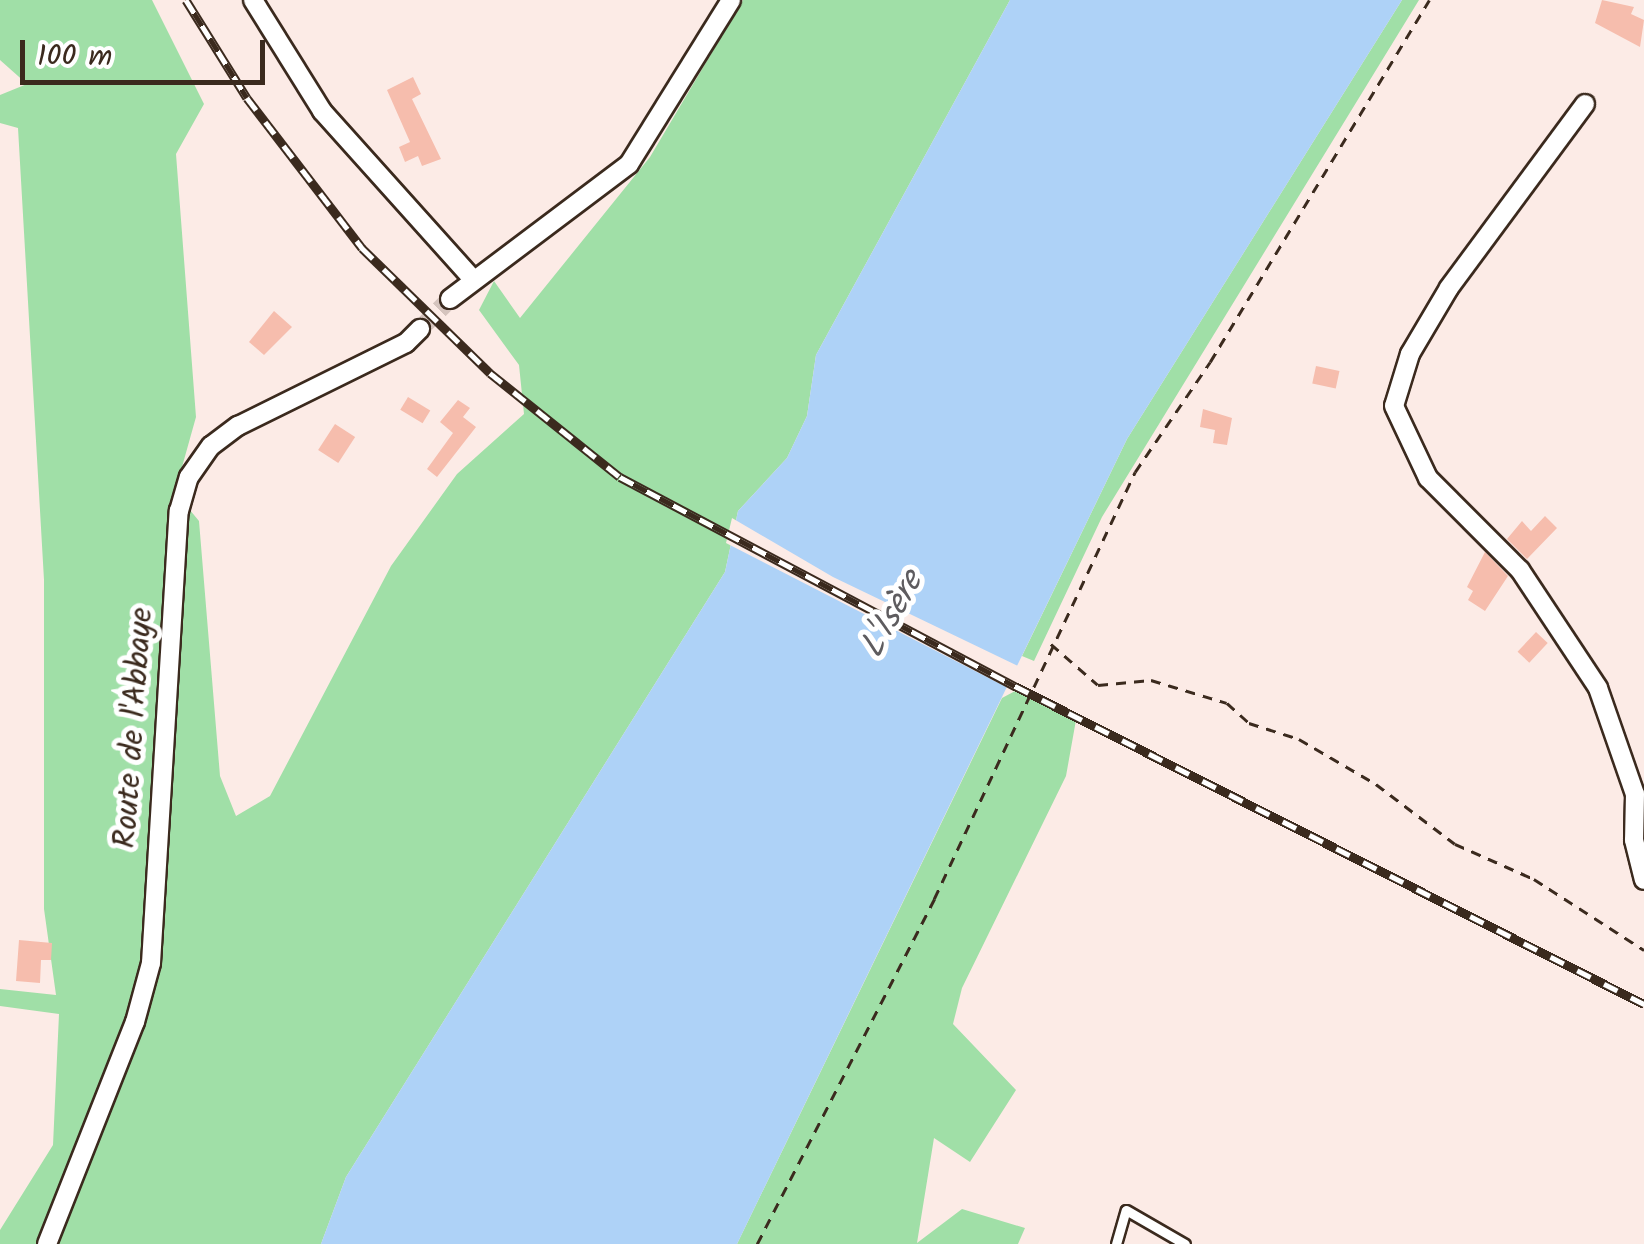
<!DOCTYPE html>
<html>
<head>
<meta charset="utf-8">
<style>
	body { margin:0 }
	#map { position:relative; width:1644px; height:1244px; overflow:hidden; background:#fcebe6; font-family:Kalam,sans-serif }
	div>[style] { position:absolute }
	.green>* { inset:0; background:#a0dfa7 }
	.water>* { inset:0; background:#aed2f7 }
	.pier>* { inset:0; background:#fcebe6 }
	.building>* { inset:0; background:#f6bdad; transform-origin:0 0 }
	.minor-tunnel>* { height:18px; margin-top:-9px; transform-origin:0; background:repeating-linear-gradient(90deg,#d5c4be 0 18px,transparent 0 27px) }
	.path>* { height:2.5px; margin-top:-1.25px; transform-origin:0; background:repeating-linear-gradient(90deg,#3b2a1e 0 10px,transparent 0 18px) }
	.roads { filter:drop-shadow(2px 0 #3b2a1e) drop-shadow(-2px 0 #3b2a1e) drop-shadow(0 2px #3b2a1e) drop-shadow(0 -2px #3b2a1e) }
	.service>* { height:9px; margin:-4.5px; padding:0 4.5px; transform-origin:4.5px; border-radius:4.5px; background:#fff }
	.minor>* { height:18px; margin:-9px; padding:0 9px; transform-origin:9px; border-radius:9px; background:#fff }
	.rail>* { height:9px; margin-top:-4.5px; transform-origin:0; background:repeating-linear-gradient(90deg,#fff 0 15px,#3b2a1e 0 30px); box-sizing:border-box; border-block:2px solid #3b2a1e }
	span { translate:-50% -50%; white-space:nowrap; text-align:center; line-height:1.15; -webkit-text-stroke:10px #fff; paint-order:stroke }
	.street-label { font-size:32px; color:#3b2a1e }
	.water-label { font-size:35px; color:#5e5c5f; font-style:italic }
	.scale { position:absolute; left:20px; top:40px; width:245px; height:45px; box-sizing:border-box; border:5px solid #3b2a1e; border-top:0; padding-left:12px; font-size:30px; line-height:35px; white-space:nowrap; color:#3b2a1e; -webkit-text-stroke:8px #fff; paint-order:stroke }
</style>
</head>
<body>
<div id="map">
	<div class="green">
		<div style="clip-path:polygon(0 0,152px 0,204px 104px,176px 154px,196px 417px,175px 492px,199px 521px,220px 776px,236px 816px,270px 796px,391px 566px,457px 474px,524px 414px,519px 365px,479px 310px,494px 281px,520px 318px,650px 157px,743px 0,1010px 0,816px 355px,807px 416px,787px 458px,738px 511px,725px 572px,346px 1177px,321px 1244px,0 1244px,0 1230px,53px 1145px,59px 1014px,0 1006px,0 989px,56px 995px,44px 909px,44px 580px,18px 128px,0 123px,0 95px,27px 84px,0 60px)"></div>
		<div style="clip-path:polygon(1402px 0,1419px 0,1102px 517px,1034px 661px,1022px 656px,1127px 439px)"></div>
		<div style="clip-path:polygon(1017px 690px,1076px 720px,1066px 776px,962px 988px,953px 1024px,1016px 1090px,970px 1162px,934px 1138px,917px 1243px,962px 1209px,1025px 1228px,1018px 1244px,737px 1244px,1002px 698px)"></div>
	</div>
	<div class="water">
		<div style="clip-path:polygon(1010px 0,1402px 0,1127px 439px,737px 1244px,321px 1244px,346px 1177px,725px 572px,738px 511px,787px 458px,807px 416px,816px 355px)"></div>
	</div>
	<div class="pier">
		<div style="clip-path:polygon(732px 518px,833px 577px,1022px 668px,1012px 690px,726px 543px)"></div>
	</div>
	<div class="building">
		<div style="clip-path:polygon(1602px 0,1634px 7px,1631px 14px,1644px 20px,1640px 47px,1595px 23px)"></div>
		<div style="clip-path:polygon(413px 77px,421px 94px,412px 99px,441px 159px,422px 166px,418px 156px,405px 162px,399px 147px,410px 142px,387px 90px)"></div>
		<div style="clip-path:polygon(274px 311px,292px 327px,264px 355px,249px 342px)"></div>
		<div style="left:1316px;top:366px;width:24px;height:18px;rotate:12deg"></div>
		<div style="left:408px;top:397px;width:26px;height:15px;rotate:31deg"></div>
		<div style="clip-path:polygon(458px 400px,470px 408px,463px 417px,476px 427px,437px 477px,427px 469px,453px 433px,440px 422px)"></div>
		<div style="clip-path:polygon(1203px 409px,1232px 418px,1227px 445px,1213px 443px,1215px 430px,1200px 427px)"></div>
		<div style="left:335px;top:424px;width:24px;height:31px;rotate:33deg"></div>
		<div style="clip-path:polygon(1545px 516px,1557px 528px,1527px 559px,1507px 539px,1522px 521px,1531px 531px)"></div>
		<div style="clip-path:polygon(1485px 552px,1508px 576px,1485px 611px,1468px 600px,1473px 591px,1467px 587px)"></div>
		<div style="left:1536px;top:632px;width:16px;height:27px;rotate:43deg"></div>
		<div style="clip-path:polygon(19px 940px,52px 943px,51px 960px,41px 960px,40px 983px,16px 981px)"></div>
	</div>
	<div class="minor-tunnel">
		<div style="left:420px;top:329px;width:42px;rotate:-45deg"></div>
	</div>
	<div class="path">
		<div style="left:1051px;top:644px;width:62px;rotate:41.1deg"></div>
		<div style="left:1098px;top:685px;width:53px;rotate:-5.4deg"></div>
		<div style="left:1151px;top:680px;width:79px;rotate:16.8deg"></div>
		<div style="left:1227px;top:703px;width:30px;rotate:42deg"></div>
		<div style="left:1249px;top:723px;width:52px;rotate:17.7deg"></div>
		<div style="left:1299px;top:739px;width:89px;rotate:30.3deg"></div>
		<div style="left:1376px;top:784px;width:99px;rotate:37.2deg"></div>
		<div style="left:1455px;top:844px;width:86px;rotate:23.9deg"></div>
		<div style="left:1534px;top:879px;width:131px;rotate:32.8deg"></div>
		<div style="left:757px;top:1244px;width:388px;rotate:-62.8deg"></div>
		<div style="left:934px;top:899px;width:472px;rotate:-64.8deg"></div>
		<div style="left:1135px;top:472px;width:133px;rotate:-55.7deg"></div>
		<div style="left:1210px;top:362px;width:423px;rotate:-58.8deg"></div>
	</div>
	<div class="roads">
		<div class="service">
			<div style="left:1116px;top:1244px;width:35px;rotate:-74deg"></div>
			<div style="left:1126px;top:1210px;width:68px;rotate:30deg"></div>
		</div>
		<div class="minor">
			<div style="left:253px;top:0;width:131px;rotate:58.1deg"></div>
			<div style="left:322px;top:111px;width:223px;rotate:48.1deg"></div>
			<div style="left:1585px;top:104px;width:229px;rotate:126.5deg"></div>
			<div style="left:1449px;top:288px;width:77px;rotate:120.6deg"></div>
			<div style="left:1410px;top:354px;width:54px;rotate:107.1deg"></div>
			<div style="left:1394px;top:406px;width:80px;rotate:64.7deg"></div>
			<div style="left:1428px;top:478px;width:130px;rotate:45deg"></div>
			<div style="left:1520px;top:570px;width:141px;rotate:56.5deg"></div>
			<div style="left:1598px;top:688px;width:112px;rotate:70.8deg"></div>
			<div style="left:1635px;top:794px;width:46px;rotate:91.2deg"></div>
			<div style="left:1634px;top:840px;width:41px;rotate:76deg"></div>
			<div style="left:450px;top:299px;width:224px;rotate:-37deg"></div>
			<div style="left:629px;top:164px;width:193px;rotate:-58.1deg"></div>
			<div style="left:47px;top:1244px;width:239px;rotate:-68.4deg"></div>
			<div style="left:135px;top:1022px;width:61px;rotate:-74.8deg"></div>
			<div style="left:151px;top:963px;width:453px;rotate:-86.5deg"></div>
			<div style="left:179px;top:511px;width:35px;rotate:-74deg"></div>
			<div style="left:189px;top:477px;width:38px;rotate:-55deg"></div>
			<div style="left:211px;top:446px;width:34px;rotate:-37deg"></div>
			<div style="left:238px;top:426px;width:187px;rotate:-26.3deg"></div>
			<div style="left:406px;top:343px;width:20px;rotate:-45deg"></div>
		</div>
	</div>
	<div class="rail">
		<div style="left:186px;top:0;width:115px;rotate:58.1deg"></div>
		<div style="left:247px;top:98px;width:189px;rotate:52.5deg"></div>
		<div style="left:362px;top:248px;width:179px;rotate:44.3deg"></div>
		<div style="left:490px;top:373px;width:166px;rotate:38.7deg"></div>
		<div style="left:620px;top:477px;width:447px;rotate:27.9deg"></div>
		<div style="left:1015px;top:686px;width:705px;rotate:26.82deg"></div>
	</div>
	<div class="street-label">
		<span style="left:135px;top:728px;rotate:-86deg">Route de l'Abbaye</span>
	</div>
	<div class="water-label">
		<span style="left:893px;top:615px;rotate:-61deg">L'Isère</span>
	</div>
	<div class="scale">100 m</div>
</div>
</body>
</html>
